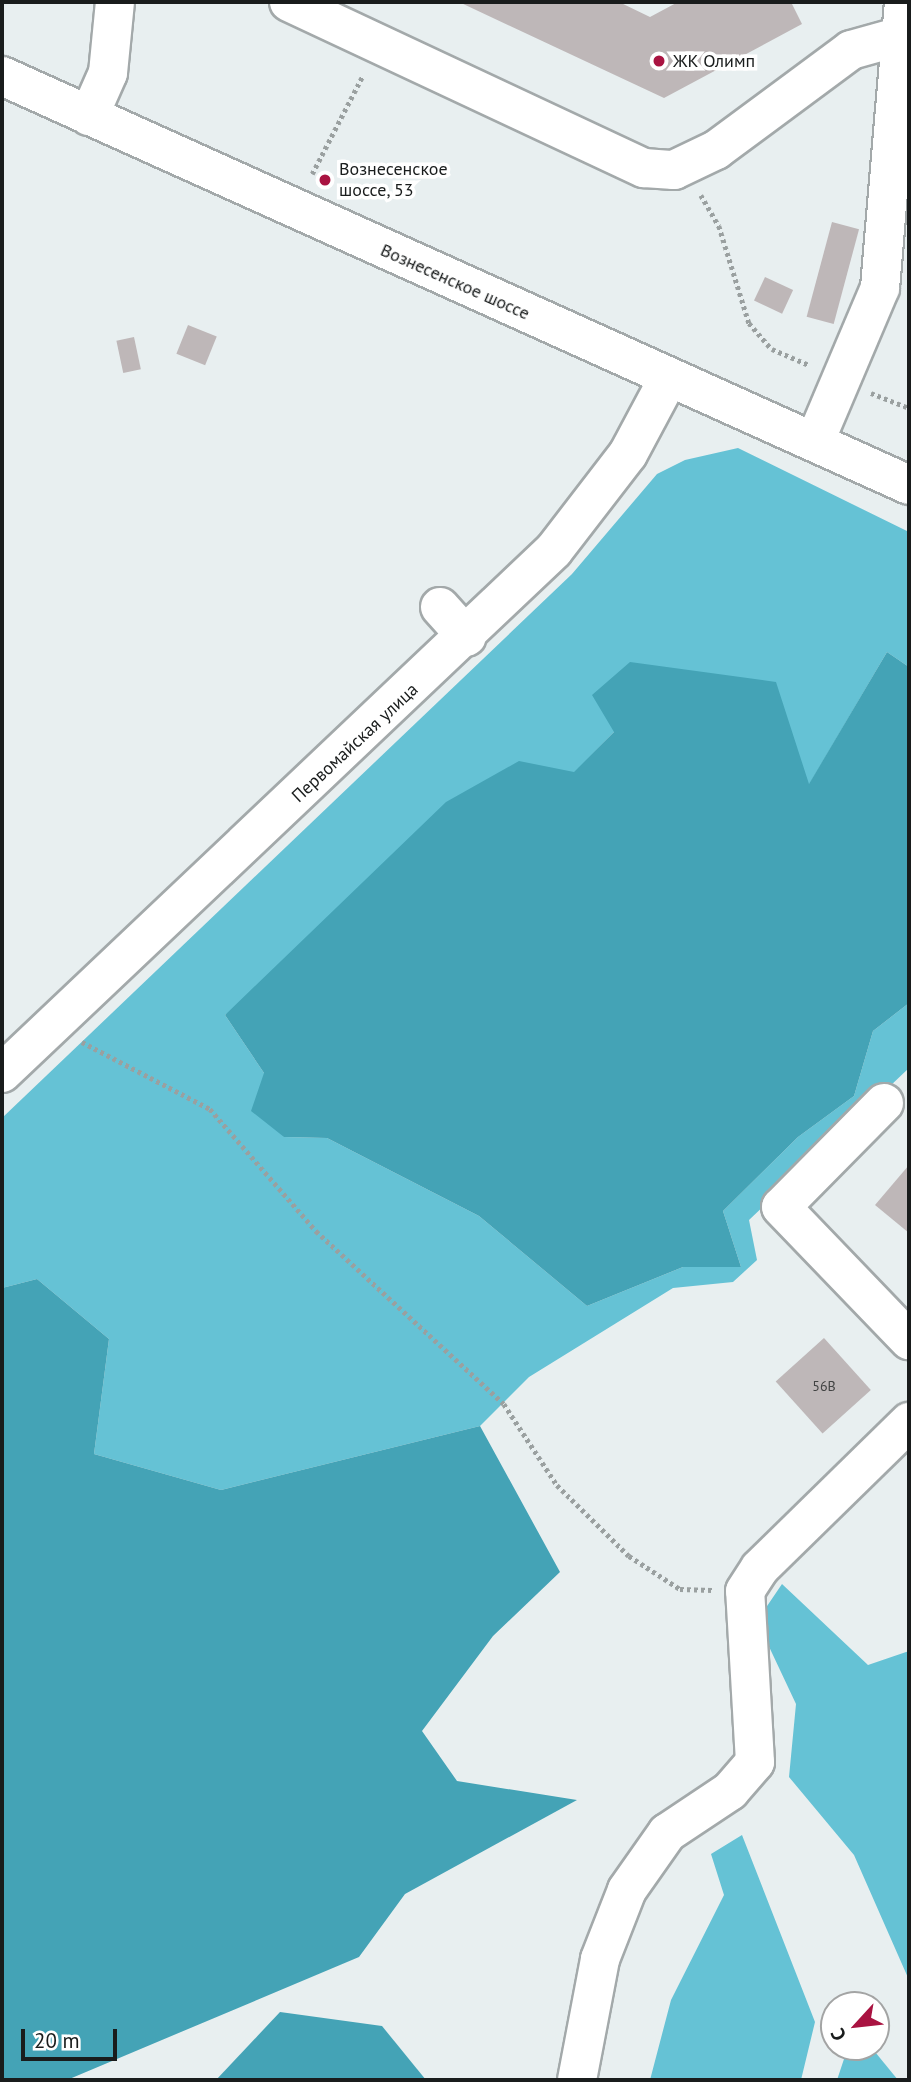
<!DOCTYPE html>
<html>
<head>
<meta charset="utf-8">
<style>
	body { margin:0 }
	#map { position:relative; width:911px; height:2082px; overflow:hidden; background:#e8eff0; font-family:"PT Sans",sans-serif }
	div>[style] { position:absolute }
	.forest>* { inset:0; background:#65c2d5 }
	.water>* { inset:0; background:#44a3b6 }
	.building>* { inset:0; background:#beb7b8; transform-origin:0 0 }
	.path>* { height:4.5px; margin-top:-2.25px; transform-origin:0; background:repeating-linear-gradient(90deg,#9aa0a0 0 3.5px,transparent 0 7px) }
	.roads { filter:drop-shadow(2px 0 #a3a9aa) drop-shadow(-2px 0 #a3a9aa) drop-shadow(0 2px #a3a9aa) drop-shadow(0 -2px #a3a9aa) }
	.minor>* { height:38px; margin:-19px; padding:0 19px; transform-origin:19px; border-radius:19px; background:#fff }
	.major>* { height:38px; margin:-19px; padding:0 19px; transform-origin:19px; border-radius:19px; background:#fff }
	.dots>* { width:19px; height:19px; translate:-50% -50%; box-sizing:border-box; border:4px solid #fff; border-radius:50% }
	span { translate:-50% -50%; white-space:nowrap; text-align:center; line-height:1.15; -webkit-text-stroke:7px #fff; paint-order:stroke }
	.number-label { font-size:14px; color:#424343 }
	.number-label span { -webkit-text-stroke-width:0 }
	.poi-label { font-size:18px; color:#191c1c }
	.left { translate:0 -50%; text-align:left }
	.street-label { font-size:18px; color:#191c1c }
	.frame { position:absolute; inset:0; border:4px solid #191c1c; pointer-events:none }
	.north { position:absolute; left:820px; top:1991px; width:70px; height:70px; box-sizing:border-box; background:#fff; border:2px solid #a3a4a4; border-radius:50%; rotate:243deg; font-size:19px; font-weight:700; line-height:28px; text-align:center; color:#191c1c }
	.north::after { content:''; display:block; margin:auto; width:24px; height:32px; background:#a91341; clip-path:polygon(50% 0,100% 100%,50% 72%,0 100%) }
	.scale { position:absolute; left:21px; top:2029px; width:96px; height:32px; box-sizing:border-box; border:4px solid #191c1c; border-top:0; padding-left:9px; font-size:21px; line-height:24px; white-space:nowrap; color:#191c1c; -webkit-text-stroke:5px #fff; paint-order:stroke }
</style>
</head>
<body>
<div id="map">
	<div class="forest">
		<div style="clip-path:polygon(738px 448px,909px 532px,909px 667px,887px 652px,809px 785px,695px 675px,630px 663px,614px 732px,574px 773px,225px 1015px,264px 1073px,284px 1137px,327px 1138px,479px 1216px,587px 1306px,683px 1267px,741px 1267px,723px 1211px,798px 1137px,854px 1096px,873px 1031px,909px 1003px,909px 1068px,749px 1220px,757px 1260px,733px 1282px,673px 1288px,529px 1377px,480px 1426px,221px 1490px,94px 1454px,109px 1339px,37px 1279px,2px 1288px,2px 1118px,572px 574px,657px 474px,685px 460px)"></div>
		<div style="clip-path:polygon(782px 1584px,868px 1665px,909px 1651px,909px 1980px,854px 1855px,789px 1777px,796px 1704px,757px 1621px)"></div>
		<div style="clip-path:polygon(742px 1835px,815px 2022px,801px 2080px,650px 2080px,671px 2000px,724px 1895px,711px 1854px)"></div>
		<div style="clip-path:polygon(848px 2047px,871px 2047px,898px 2080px,837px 2080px)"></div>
	</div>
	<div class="water">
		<div style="clip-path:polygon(887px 652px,909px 667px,909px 1003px,873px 1031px,854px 1096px,798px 1137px,723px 1211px,741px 1267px,683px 1267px,587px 1306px,479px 1216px,327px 1138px,284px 1137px,251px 1111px,264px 1073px,225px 1015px,446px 802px,519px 761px,574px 772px,614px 732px,592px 695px,630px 662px,776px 682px,809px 784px)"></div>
		<div style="clip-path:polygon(37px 1279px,109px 1339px,94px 1454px,221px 1490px,480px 1426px,560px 1572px,493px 1636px,422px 1731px,457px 1781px,577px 1800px,405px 1894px,359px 1957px,67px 2080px,2px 2080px,2px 1288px)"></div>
		<div style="clip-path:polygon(280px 2012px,382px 2026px,426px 2080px,216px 2080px)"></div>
	</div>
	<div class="building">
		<div style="clip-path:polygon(459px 2px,619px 2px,650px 17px,678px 2px,796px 2px,792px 4px,802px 24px,664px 98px)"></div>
		<div style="left:832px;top:222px;width:28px;height:98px;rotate:15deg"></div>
		<div style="left:765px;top:277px;width:31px;height:26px;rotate:25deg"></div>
		<div style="left:188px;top:325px;width:31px;height:31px;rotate:22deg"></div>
		<div style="left:134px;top:337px;width:33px;height:18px;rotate:78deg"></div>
		<div style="clip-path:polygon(909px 1165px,909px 1233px,875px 1205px)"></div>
		<div style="left:824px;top:1338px;width:70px;height:65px;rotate:48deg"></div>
	</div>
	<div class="path">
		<div style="left:312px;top:174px;width:111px;rotate:-62.7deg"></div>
		<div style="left:701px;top:195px;width:36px;rotate:60deg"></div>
		<div style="left:719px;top:226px;width:102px;rotate:72.8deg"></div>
		<div style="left:749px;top:323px;width:35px;rotate:49deg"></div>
		<div style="left:772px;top:349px;width:40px;rotate:23.4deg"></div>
		<div style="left:871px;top:393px;width:41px;rotate:21.5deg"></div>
		<div style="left:82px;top:1042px;width:144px;rotate:27.6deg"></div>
		<div style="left:210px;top:1109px;width:162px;rotate:49deg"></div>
		<div style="left:316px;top:1231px;width:255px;rotate:42.6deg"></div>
		<div style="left:504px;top:1404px;width:97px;rotate:56.8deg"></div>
		<div style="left:557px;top:1485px;width:101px;rotate:44.6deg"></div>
		<div style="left:629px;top:1556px;width:61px;rotate:32.9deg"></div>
		<div style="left:680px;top:1589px;width:32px;rotate:2deg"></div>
	</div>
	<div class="roads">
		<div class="minor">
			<div style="left:289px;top:2px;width:392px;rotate:25.1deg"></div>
			<div style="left:644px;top:168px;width:30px;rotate:4deg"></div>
			<div style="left:674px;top:170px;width:47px;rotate:-25.5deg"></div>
			<div style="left:716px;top:150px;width:168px;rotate:-36.5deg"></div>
			<div style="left:851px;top:50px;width:52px;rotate:-15.6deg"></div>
			<div style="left:89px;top:116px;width:47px;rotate:-66.2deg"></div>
			<div style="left:108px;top:73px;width:71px;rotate:-84.4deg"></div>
			<div style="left:815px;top:441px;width:166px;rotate:-67deg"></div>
			<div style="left:880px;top:288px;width:287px;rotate:-85.2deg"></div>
			<div style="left:440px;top:607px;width:40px;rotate:48deg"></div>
			<div style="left:2px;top:1073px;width:760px;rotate:-43.45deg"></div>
			<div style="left:554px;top:550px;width:121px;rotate:-52.4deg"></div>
			<div style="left:628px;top:454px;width:85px;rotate:-61.9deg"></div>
			<div style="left:884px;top:1103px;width:146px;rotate:134.7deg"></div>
			<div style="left:781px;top:1207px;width:185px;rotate:46.1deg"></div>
			<div style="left:577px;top:2080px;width:123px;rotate:-79.2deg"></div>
			<div style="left:600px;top:1959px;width:74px;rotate:-68.6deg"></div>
			<div style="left:627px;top:1890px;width:70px;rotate:-54.9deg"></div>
			<div style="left:667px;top:1833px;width:76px;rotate:-33.7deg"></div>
			<div style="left:730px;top:1791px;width:38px;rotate:-49deg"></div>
			<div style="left:755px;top:1762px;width:171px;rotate:-93.3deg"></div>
			<div style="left:745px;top:1591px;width:27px;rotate:-57deg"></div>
			<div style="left:760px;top:1568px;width:209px;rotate:-44.4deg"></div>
		</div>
		<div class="major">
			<div style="left:2px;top:76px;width:995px;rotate:24.27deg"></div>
		</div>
	</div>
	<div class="dots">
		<div style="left:659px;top:61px;background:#a91341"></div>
		<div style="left:325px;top:180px;background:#a91341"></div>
	</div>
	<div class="number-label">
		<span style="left:824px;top:1386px">56В</span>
	</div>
	<div class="poi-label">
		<span class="left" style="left:673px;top:61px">ЖК Олимп</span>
		<span class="left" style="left:339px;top:180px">Вознесенское<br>шоссе, 53</span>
	</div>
	<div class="street-label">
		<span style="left:455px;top:282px;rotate:24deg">Вознесенское шоссе</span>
		<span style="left:355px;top:743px;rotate:-43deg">Первомайская улица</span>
	</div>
	<div class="frame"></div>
	<div class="north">С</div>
	<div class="scale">20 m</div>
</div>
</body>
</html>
